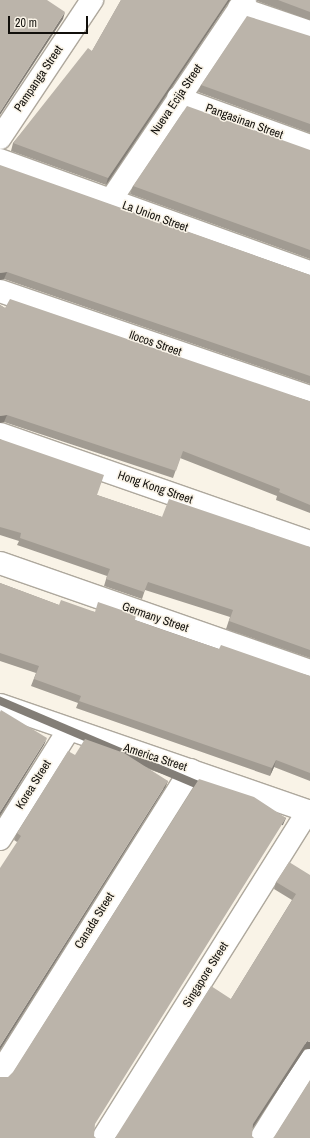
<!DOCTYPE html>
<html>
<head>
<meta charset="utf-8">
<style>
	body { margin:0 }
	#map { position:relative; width:310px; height:1138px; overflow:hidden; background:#f9f3e7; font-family:"Archivo Narrow",sans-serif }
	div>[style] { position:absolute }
	.roads { filter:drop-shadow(1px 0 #aea89d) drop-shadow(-1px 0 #aea89d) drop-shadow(0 1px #aea89d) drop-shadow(0 -1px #aea89d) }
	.street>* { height:22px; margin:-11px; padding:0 11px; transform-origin:11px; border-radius:11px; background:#fff }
	.wall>* { inset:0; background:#a19b92 }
	.shaded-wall>* { inset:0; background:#837e77; transform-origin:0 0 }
	.building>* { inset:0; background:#bbb4aa }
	span { translate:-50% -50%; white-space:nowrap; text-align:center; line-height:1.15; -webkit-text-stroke:3px #f9f3e7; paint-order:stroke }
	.street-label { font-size:12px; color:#110f0b }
	.scale { position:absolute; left:8px; top:16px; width:80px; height:18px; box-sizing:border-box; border:2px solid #110f0b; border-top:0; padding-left:5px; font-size:12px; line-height:14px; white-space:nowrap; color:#110f0b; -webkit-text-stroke:3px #f9f3e7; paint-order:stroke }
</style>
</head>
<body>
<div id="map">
	<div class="roads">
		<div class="street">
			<div style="left:239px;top:8px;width:75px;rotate:18.7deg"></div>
			<div style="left:178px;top:98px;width:140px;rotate:20deg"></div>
			<div style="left:0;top:138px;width:166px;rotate:-56.3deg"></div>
			<div style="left:0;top:160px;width:330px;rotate:19.9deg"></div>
			<div style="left:110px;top:201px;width:242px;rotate:-56.1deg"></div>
			<div style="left:0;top:291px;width:328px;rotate:18.9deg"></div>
			<div style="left:0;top:434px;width:328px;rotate:19.2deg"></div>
			<div style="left:0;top:563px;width:328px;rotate:19.2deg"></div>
			<div style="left:0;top:705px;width:328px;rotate:19deg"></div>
			<div style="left:0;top:839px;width:128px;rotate:-57.8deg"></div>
			<div style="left:0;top:1073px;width:358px;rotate:-57.8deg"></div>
			<div style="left:103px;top:1138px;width:386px;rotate:-57.9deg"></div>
			<div style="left:261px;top:1138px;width:92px;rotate:-57.9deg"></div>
		</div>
	</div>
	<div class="wall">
		<div style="clip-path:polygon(121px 0,230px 0,106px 185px,11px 151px,13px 143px,92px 51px)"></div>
		<div style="clip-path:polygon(257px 0,310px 0,310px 20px,257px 1px)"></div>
		<div style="clip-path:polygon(310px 36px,310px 133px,198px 92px,201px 85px)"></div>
		<div style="clip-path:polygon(308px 150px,310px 150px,310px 259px,130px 194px,133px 186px)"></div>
		<div style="clip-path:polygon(0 166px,310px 275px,310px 384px,4px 279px,0 280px)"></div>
		<div style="clip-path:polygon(0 305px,5px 308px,309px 401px,310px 401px,310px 513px,276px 500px,277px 496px,180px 458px,173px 478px,4px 422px,0 423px)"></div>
		<div style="clip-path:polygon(0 439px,97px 495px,162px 517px,310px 547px,310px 658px,226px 629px,230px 617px,145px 590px,142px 599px,104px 586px,107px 576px,17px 545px,19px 541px,0 535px)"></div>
		<div style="clip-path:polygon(0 583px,59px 605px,95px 612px,135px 620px,219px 649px,310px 676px,310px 781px,274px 767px,270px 776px,76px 708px,78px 703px,31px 686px,36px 673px,0 661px)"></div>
		<div style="clip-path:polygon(75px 755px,168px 781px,165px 788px,17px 842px,14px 840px,17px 833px)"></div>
		<div style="clip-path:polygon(310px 875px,305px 1049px,253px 1128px,115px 1138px,231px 999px,292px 900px,274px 889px,276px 882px)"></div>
	</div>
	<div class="shaded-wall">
		<div style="clip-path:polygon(228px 0,230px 0,106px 185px,108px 178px)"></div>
		<div style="clip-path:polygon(65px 12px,63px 19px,0 115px,0 112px)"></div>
		<div style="clip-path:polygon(7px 272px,4px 279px,0 280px,0 273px)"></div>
		<div style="clip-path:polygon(7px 415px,4px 422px,0 423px,0 416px)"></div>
		<div style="clip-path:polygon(47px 738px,44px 745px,0 816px,0 812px)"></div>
		<div style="clip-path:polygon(276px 760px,274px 767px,270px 776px,272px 768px)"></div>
		<div style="clip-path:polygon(168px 781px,165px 788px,0 1050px,0 1046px)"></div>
		<div style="left:286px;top:818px;width:8px;height:361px;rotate:113deg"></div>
		<div style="clip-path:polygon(307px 1041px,310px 1042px,310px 1049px,305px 1049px,250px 1132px,253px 1124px)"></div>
	</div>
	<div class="building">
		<div style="clip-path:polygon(0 0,47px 0,65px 12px,0 112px)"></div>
		<div style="clip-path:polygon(121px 0,228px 0,108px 178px,13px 143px,88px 48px,92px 51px)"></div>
		<div style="clip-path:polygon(278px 0,310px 0,310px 12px)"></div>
		<div style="clip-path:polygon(247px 16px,310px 36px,310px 124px,201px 85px)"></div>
		<div style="clip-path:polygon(187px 106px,310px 150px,310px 250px,133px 186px)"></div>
		<div style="clip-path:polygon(0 165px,310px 275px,310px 376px,7px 272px,0 273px)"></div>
		<div style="clip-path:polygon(10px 299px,309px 401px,310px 401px,310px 505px,279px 492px,280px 489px,183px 451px,176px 471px,7px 415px,0 416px,0 305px,5px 308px)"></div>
		<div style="clip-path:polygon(0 439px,104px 475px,97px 495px,162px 517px,169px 499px,310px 547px,310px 650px,229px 621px,233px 610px,148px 582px,144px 592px,106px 579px,110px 569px,20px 538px,21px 533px,0 527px)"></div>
		<div style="clip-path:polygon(0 583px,59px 605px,61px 600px,95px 612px,98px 602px,136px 615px,135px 620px,166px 631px,219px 649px,221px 645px,310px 676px,310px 773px,276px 760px,272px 768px,79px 701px,81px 696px,34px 679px,39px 666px,0 653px)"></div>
		<div style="clip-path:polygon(1px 710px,47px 738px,0 812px,0 712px)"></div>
		<div style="clip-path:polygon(85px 739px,124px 753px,168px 781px,0 1046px,0 868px,21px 836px,17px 833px,68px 751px,75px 755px)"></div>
		<div style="clip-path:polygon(199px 779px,254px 797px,286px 818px,95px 1124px,94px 1136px,96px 1138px,0 1138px,0 1077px,8px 1077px,13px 1072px)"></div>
		<div style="clip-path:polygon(289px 862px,310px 875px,310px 1042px,307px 1041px,253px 1124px,252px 1136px,254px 1138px,115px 1138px,211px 986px,231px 999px,296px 894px,276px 882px)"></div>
		<div style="clip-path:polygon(310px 1080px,310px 1138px,273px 1138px,274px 1137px)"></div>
	</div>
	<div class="street-label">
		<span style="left:39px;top:79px;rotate:-56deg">Pampanga Street</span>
		<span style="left:177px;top:100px;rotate:-56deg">Nueva Ecija Street</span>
		<span style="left:244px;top:122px;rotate:20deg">Pangasinan Street</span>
		<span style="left:155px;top:217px;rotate:20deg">La Union Street</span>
		<span style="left:155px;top:344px;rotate:19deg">Ilocos Street</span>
		<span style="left:155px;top:488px;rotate:19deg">Hong Kong Street</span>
		<span style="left:155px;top:618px;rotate:19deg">Germany Street</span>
		<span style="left:155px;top:758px;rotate:18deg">America Street</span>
		<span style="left:34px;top:785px;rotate:-58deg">Korea Street</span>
		<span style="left:95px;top:921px;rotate:-58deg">Canada Street</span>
		<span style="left:206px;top:975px;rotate:-58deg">Singapore Street</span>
	</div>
	<div class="scale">20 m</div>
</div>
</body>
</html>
